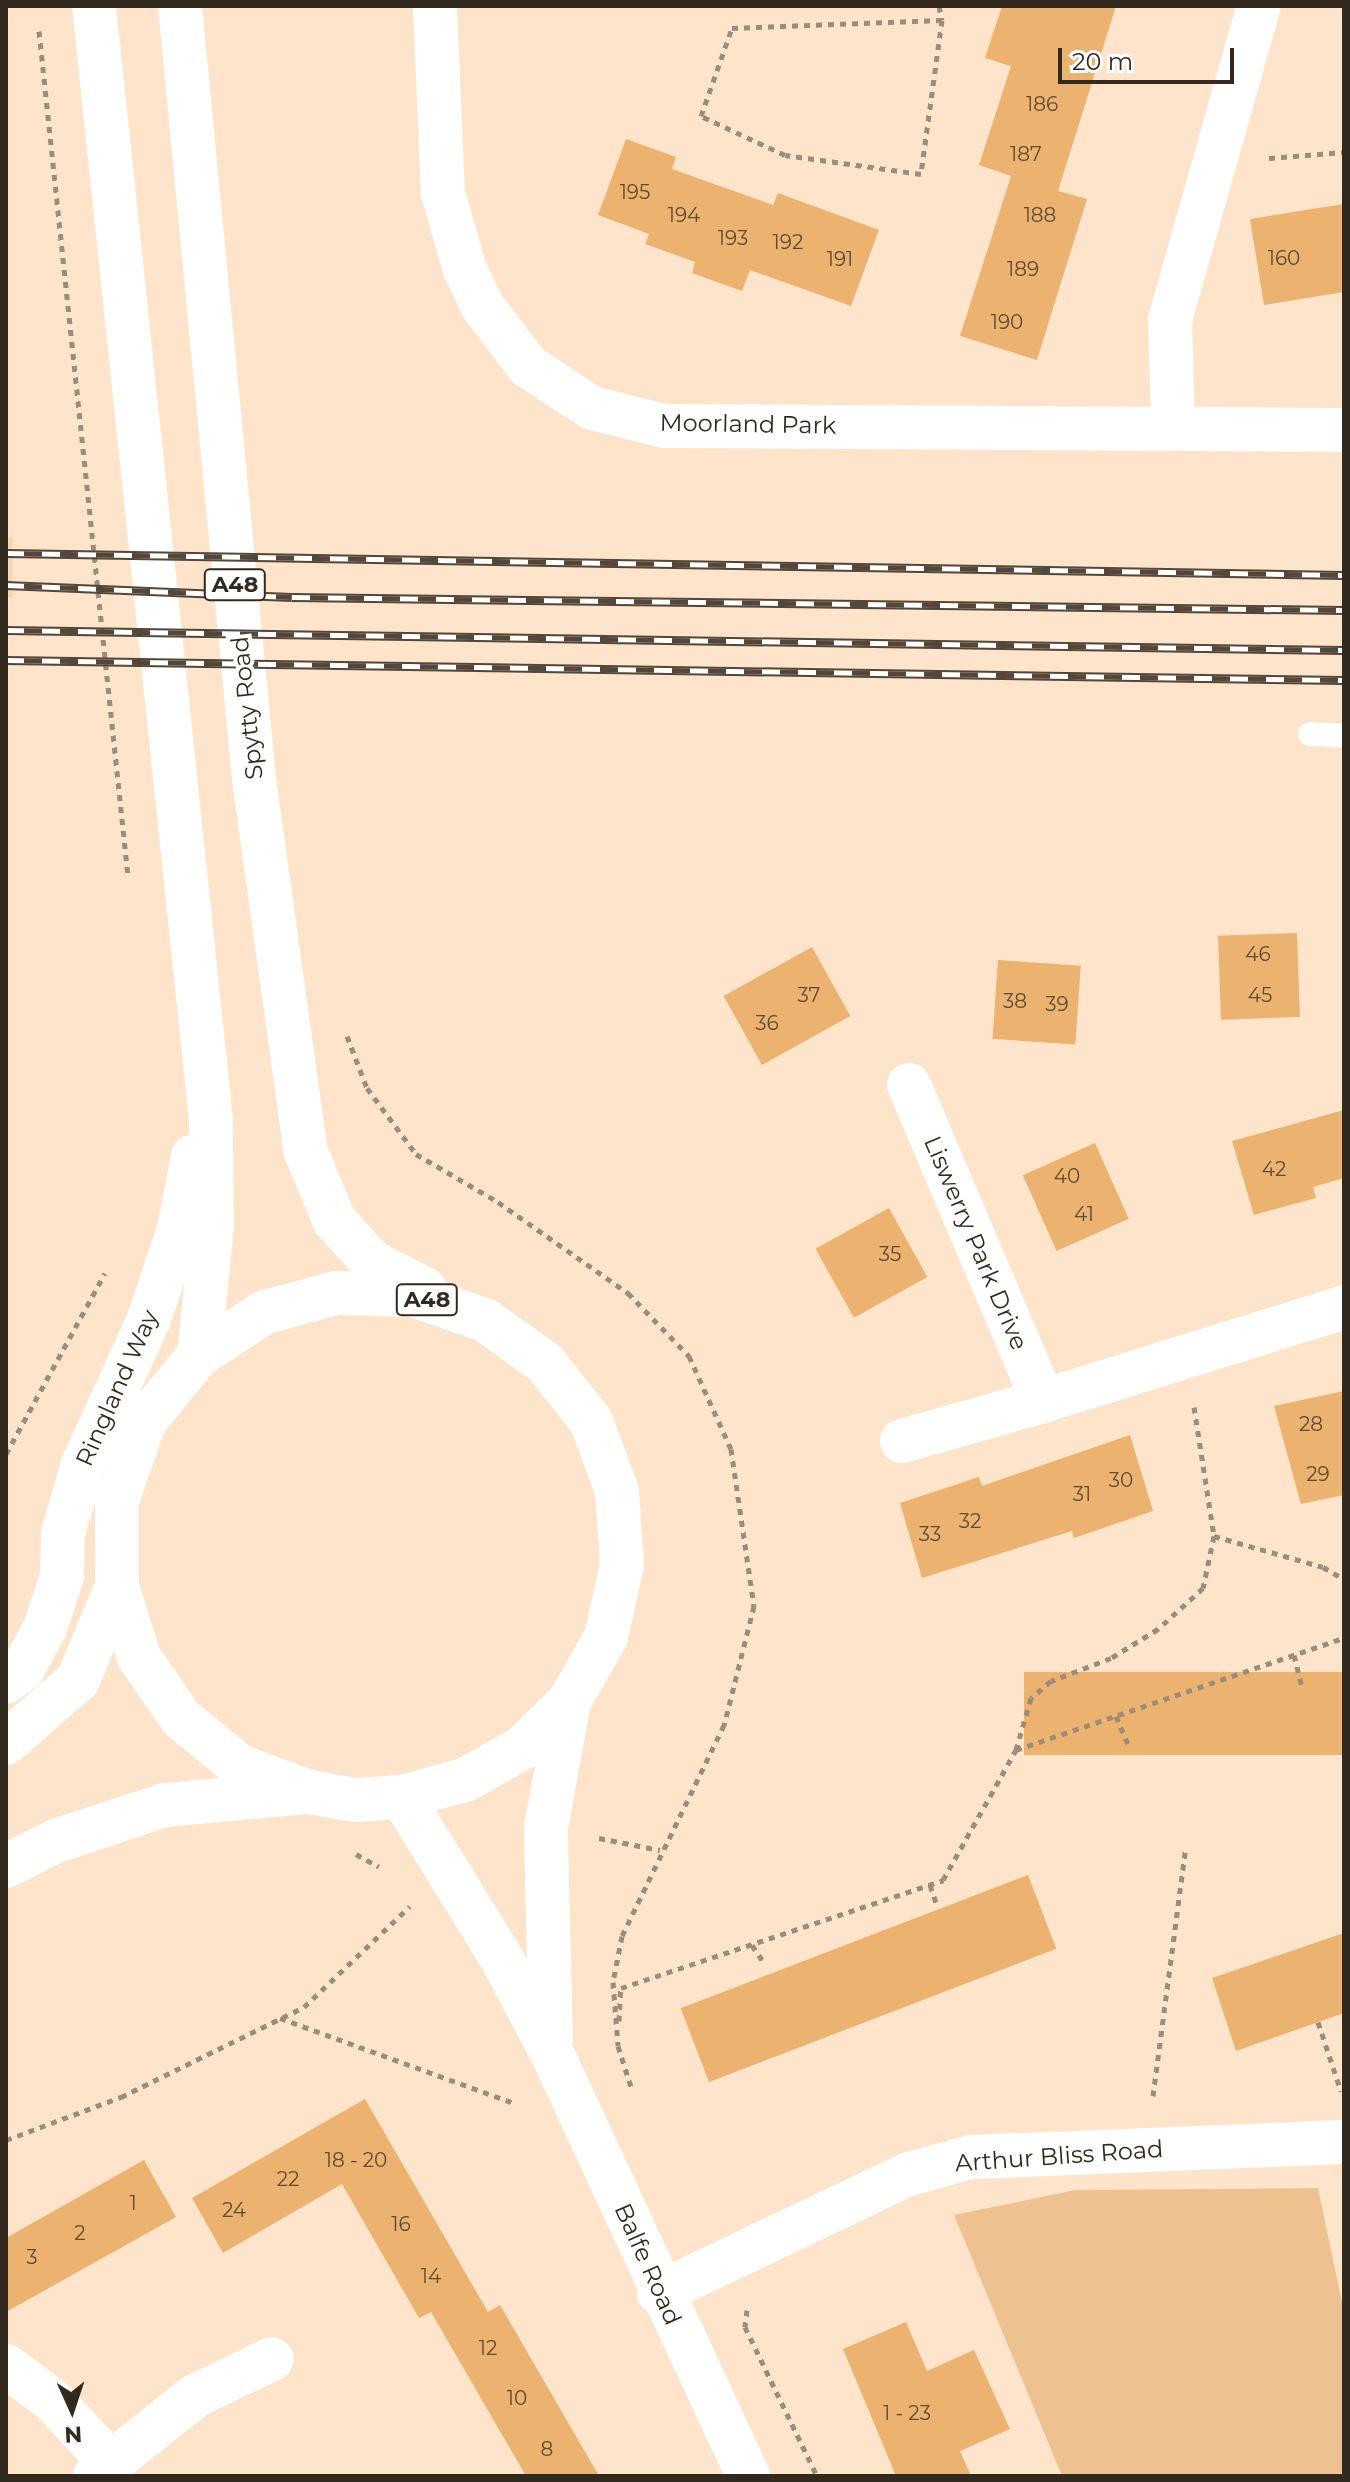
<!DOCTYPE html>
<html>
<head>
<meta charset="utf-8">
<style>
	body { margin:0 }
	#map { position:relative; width:1350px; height:2482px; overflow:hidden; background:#fde4ca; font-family:Montserrat,sans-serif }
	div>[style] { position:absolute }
	.built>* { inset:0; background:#f5d7b8; transform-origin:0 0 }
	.green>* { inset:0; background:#eec290 }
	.building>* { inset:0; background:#ecb26f; transform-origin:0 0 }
	.path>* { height:5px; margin-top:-2.5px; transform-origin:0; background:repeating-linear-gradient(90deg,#9d8c7a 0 6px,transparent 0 12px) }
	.lane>* { height:24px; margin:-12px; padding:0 12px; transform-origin:12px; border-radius:12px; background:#fff }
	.street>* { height:44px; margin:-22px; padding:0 22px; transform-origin:22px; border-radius:22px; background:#fff }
	.secondary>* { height:44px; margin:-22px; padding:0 22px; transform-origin:22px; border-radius:22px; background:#fff }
	.primary>* { height:44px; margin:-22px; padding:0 22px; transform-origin:22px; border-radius:22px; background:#fff }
	.rail>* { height:9px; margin-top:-4.5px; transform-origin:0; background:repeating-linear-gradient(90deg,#fff 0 18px,#52473a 0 36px); box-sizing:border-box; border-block:2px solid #52473a }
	span { translate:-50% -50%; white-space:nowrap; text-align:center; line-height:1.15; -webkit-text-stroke:8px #fff; paint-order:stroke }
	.number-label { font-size:20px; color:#604b33 }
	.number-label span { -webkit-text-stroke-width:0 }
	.shield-label span { padding:2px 6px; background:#fff; border:2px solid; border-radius:6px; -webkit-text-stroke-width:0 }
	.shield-label { font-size:22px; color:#32291f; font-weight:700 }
	.street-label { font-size:24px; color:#32291f }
	.frame { position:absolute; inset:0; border:8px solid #32291f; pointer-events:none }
	.north { position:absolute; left:32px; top:2370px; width:80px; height:80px; -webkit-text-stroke:6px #fff; paint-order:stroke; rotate:177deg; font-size:22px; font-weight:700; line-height:32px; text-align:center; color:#32291f }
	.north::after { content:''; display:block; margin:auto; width:28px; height:36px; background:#32291f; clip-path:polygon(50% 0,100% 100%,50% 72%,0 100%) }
	.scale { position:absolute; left:1058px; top:48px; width:176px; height:36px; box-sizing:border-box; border:4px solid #32291f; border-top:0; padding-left:10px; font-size:24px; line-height:28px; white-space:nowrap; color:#32291f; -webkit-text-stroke:6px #fff; paint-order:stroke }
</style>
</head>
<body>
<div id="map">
	<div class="built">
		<div style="left:6px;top:538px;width:7px;height:59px"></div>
	</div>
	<div class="green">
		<div style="clip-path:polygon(1318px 2188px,1344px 2312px,1344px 2476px,1062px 2476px,954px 2215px,1076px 2190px)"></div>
	</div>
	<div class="building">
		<div style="clip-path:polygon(1002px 6px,1116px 6px,1058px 191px,1087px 199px,1037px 360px,960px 336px,1011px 176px,979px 165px,1011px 66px,985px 58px)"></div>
		<div style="clip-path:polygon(626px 139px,676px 157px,672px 169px,773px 205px,778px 193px,879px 230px,851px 306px,750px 270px,742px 291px,692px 273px,695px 262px,645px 244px,649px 234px,598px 215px)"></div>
		<div style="clip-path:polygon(1344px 204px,1344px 292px,1264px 305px,1250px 219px)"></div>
		<div style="left:1297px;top:933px;width:84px;height:79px;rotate:88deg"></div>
		<div style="left:812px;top:947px;width:79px;height:101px;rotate:61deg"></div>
		<div style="left:998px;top:960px;width:83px;height:79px;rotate:4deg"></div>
		<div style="clip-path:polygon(1344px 1110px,1344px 1178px,1313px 1187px,1316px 1198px,1254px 1215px,1232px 1141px)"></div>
		<div style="left:1095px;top:1143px;width:83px;height:79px;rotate:66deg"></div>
		<div style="left:889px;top:1208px;width:79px;height:84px;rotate:61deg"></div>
		<div style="clip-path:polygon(1344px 1391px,1344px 1495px,1301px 1504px,1274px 1406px)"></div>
		<div style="clip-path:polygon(1130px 1435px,1153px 1511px,1074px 1538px,1072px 1531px,922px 1578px,900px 1503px,979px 1477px,982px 1486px)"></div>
		<div style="left:1344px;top:1672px;width:83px;height:320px;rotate:90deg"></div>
		<div style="left:1028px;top:1875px;width:79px;height:372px;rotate:69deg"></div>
		<div style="clip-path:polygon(1344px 1933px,1344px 2013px,1236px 2051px,1212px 1978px)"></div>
		<div style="clip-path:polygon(365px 2099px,488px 2312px,500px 2305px,599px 2476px,526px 2476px,431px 2312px,419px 2318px,342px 2184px,223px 2253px,192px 2198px)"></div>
		<div style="clip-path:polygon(144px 2160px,176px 2217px,6px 2312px,6px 2238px)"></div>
		<div style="clip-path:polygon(906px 2322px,927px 2371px,974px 2350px,1010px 2429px,960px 2451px,971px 2476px,896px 2476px,843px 2349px)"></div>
	</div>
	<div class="path">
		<div style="left:939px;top:6px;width:14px;rotate:78deg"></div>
		<div style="left:942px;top:20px;width:155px;rotate:97.8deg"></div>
		<div style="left:921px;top:174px;width:137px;rotate:-172deg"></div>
		<div style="left:785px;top:155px;width:93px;rotate:-155.1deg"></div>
		<div style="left:701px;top:116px;width:93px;rotate:-70.6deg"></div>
		<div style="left:732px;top:28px;width:210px;rotate:-2.2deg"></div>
		<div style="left:39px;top:31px;width:850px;rotate:83.99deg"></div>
		<div style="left:1269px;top:158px;width:75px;rotate:-4.6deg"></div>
		<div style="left:347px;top:1036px;width:56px;rotate:69deg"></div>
		<div style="left:367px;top:1088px;width:82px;rotate:53.4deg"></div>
		<div style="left:416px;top:1154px;width:95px;rotate:30.3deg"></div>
		<div style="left:498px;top:1202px;width:159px;rotate:35deg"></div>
		<div style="left:628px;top:1293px;width:88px;rotate:45.9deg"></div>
		<div style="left:689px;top:1356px;width:102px;rotate:65.7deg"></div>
		<div style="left:731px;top:1449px;width:159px;rotate:81.7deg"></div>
		<div style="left:754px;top:1606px;width:123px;rotate:104.1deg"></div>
		<div style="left:724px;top:1725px;width:234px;rotate:115.8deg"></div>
		<div style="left:622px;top:1936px;width:47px;rotate:101.1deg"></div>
		<div style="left:613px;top:1982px;width:64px;rotate:85.5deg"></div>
		<div style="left:618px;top:2046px;width:46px;rotate:72.3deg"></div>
		<div style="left:1194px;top:1407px;width:131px;rotate:81.2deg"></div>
		<div style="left:1214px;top:1536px;width:53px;rotate:101.9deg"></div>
		<div style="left:1203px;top:1588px;width:61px;rotate:137.7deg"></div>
		<div style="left:1158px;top:1629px;width:55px;rotate:148.3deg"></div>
		<div style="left:1111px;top:1658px;width:64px;rotate:159deg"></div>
		<div style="left:1051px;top:1681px;width:26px;rotate:140deg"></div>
		<div style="left:1031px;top:1698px;width:54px;rotate:106.1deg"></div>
		<div style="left:1016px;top:1750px;width:347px;rotate:-18.9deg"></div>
		<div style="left:6px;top:1454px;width:206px;rotate:-61.3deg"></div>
		<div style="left:1214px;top:1536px;width:113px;rotate:15.9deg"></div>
		<div style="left:1323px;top:1567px;width:24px;rotate:30deg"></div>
		<div style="left:1294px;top:1655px;width:32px;rotate:76deg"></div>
		<div style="left:1116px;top:1716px;width:30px;rotate:67deg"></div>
		<div style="left:599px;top:1838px;width:62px;rotate:11.1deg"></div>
		<div style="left:356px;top:1854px;width:26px;rotate:29deg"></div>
		<div style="left:930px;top:1885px;width:21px;rotate:71deg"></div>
		<div style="left:752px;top:1945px;width:22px;rotate:56deg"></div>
		<div style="left:280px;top:2018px;width:251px;rotate:20deg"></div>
		<div style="left:619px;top:2021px;width:33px;rotate:-87deg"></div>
		<div style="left:621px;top:1988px;width:340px;rotate:-18.5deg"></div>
		<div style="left:943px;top:1880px;width:149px;rotate:-60.7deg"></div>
		<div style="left:1318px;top:2022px;width:73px;rotate:71.6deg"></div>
		<div style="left:1153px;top:2096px;width:251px;rotate:-82.5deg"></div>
		<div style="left:6px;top:2140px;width:123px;rotate:-20.5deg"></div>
		<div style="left:121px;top:2097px;width:204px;rotate:-26.2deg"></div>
		<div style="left:304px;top:2007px;width:146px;rotate:-43.6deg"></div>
		<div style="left:747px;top:2310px;width:17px;rotate:97deg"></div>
		<div style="left:745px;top:2327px;width:165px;rotate:64.2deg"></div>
	</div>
	<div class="lane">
		<div style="left:1310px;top:734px;width:34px;rotate:3deg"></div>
	</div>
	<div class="street">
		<div style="left:435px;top:6px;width:187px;rotate:87.6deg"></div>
		<div style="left:443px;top:193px;width:80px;rotate:74.1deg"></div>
		<div style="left:465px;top:270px;width:41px;rotate:64.1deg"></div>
		<div style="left:483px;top:307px;width:74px;rotate:52.7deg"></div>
		<div style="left:528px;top:366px;width:77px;rotate:33.3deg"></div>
		<div style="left:592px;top:408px;width:74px;rotate:14deg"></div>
		<div style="left:664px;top:426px;width:680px;rotate:0.34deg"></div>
		<div style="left:1173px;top:425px;width:105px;rotate:-91.6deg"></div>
		<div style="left:1170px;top:320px;width:326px;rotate:-74.2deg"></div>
		<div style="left:909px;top:1085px;width:343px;rotate:67deg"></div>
		<div style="left:1043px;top:1401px;width:315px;rotate:-17.3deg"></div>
		<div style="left:902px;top:1441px;width:147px;rotate:-15.8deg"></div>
		<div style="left:659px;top:2293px;width:277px;rotate:-25.5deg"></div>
		<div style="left:909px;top:2174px;width:64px;rotate:-15.3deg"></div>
		<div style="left:971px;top:2157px;width:373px;rotate:-2.3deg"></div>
		<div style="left:6px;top:2366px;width:56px;rotate:36.3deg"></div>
		<div style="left:51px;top:2399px;width:85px;rotate:46.9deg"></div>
		<div style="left:95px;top:2476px;width:128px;rotate:-38.7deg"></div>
		<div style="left:195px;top:2396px;width:85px;rotate:-25.7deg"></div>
	</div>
	<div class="secondary">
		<div style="left:402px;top:1797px;width:190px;rotate:58.3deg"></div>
		<div style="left:502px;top:1959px;width:104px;rotate:62deg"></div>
		<div style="left:551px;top:2051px;width:468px;rotate:65.1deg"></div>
		<div style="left:551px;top:2040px;width:212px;rotate:-91.4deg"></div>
		<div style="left:546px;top:1828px;width:128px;rotate:-79.7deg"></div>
	</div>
	<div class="primary">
		<div style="left:94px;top:6px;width:1119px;rotate:84deg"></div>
		<div style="left:211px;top:1119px;width:108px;rotate:89.5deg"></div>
		<div style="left:212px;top:1227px;width:129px;rotate:95.8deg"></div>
		<div style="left:180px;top:6px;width:777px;rotate:84.53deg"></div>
		<div style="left:254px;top:779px;width:377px;rotate:82.1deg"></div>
		<div style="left:306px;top:1152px;width:74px;rotate:67.6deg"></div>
		<div style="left:334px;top:1220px;width:57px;rotate:47.9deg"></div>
		<div style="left:372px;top:1262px;width:59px;rotate:27deg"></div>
		<div style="left:6px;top:1682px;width:21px;rotate:-37deg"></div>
		<div style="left:23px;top:1669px;width:47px;rotate:-61.8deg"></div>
		<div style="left:45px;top:1628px;width:55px;rotate:-71.9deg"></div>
		<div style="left:62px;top:1576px;width:42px;rotate:-88.6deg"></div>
		<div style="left:63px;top:1534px;width:73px;rotate:-74.1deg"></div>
		<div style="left:83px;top:1464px;width:159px;rotate:-65.5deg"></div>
		<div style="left:149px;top:1319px;width:95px;rotate:-71.6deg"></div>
		<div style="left:179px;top:1229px;width:74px;rotate:-79.1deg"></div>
		<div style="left:6px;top:1743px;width:96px;rotate:-41.2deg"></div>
		<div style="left:78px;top:1680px;width:102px;rotate:-67.5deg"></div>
		<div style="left:6px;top:1866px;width:56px;rotate:-26.6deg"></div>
		<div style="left:56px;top:1841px;width:115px;rotate:-18.3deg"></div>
		<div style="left:165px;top:1805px;width:145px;rotate:-5.2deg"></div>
		<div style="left:309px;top:1792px;width:47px;rotate:9.9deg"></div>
		<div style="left:355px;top:1800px;width:47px;rotate:-3.7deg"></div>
		<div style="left:402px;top:1797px;width:65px;rotate:-15.1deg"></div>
		<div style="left:465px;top:1780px;width:65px;rotate:-29.3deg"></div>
		<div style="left:522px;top:1748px;width:66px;rotate:-44.4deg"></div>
		<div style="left:569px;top:1702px;width:75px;rotate:-60.4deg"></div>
		<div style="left:606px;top:1637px;width:74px;rotate:-77.5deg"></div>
		<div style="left:622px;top:1565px;width:74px;rotate:-93.9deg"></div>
		<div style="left:617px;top:1491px;width:75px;rotate:-110.4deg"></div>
		<div style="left:591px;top:1421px;width:74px;rotate:-128.4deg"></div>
		<div style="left:545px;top:1363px;width:74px;rotate:-144.4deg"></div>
		<div style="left:485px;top:1320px;width:77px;rotate:-161.1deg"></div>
		<div style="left:412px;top:1295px;width:76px;rotate:-178.5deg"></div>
		<div style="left:336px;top:1293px;width:76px;rotate:164.7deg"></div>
		<div style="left:263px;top:1313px;width:77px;rotate:146.7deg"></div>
		<div style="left:199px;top:1355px;width:85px;rotate:129.3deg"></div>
		<div style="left:145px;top:1421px;width:85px;rotate:109.3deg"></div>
		<div style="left:117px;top:1501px;width:85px;rotate:90deg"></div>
		<div style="left:117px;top:1586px;width:74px;rotate:72.8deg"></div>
		<div style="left:139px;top:1657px;width:74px;rotate:55.5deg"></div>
		<div style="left:181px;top:1718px;width:75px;rotate:39.6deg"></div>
		<div style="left:239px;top:1766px;width:75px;rotate:20.4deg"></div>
	</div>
	<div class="rail">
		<div style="left:6px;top:553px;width:1338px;rotate:0.94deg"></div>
		<div style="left:6px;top:585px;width:286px;rotate:2.4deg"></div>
		<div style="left:292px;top:597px;width:1052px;rotate:0.71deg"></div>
		<div style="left:6px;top:630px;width:1338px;rotate:0.86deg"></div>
		<div style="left:6px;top:660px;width:1338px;rotate:0.86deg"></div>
	</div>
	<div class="number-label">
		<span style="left:1042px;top:104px">186</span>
		<span style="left:1026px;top:154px">187</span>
		<span style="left:635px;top:192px">195</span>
		<span style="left:684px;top:215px">194</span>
		<span style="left:1040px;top:215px">188</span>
		<span style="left:733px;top:238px">193</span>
		<span style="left:788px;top:242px">192</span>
		<span style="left:1284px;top:258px">160</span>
		<span style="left:840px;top:259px">191</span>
		<span style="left:1023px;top:269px">189</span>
		<span style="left:1007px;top:322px">190</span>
		<span style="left:1258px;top:954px">46</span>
		<span style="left:809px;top:995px">37</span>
		<span style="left:1260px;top:995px">45</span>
		<span style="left:1015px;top:1001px">38</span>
		<span style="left:1057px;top:1004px">39</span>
		<span style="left:767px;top:1023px">36</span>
		<span style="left:1274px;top:1169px">42</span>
		<span style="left:1067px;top:1176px">40</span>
		<span style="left:1084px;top:1214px">41</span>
		<span style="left:890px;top:1254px">35</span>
		<span style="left:1311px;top:1424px">28</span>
		<span style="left:1318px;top:1474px">29</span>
		<span style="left:1121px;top:1480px">30</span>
		<span style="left:1082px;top:1494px">31</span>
		<span style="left:970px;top:1521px">32</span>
		<span style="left:930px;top:1534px">33</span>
		<span style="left:356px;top:2160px">18 - 20</span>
		<span style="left:288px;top:2179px">22</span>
		<span style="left:133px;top:2203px">1</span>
		<span style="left:234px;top:2210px">24</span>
		<span style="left:401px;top:2224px">16</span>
		<span style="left:80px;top:2233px">2</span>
		<span style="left:32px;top:2257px">3</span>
		<span style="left:431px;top:2276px">14</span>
		<span style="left:488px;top:2348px">12</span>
		<span style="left:517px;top:2398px">10</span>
		<span style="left:907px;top:2413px">1 - 23</span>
		<span style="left:547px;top:2449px">8</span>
	</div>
	<div class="shield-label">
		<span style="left:235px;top:585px">A48</span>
		<span style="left:427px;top:1300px">A48</span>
	</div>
	<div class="street-label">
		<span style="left:748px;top:424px;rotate:1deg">Moorland Park</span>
		<span style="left:247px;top:708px;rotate:-96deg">Spytty Road</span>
		<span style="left:976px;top:1243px;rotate:67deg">Liswerry Park Drive</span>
		<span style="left:117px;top:1388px;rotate:-66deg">Ringland Way</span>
		<span style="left:1059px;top:2156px;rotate:-4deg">Arthur Bliss Road</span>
		<span style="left:648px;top:2264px;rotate:66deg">Balfe Road</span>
	</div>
	<div class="frame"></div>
	<div class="north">N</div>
	<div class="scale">20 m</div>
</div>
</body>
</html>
